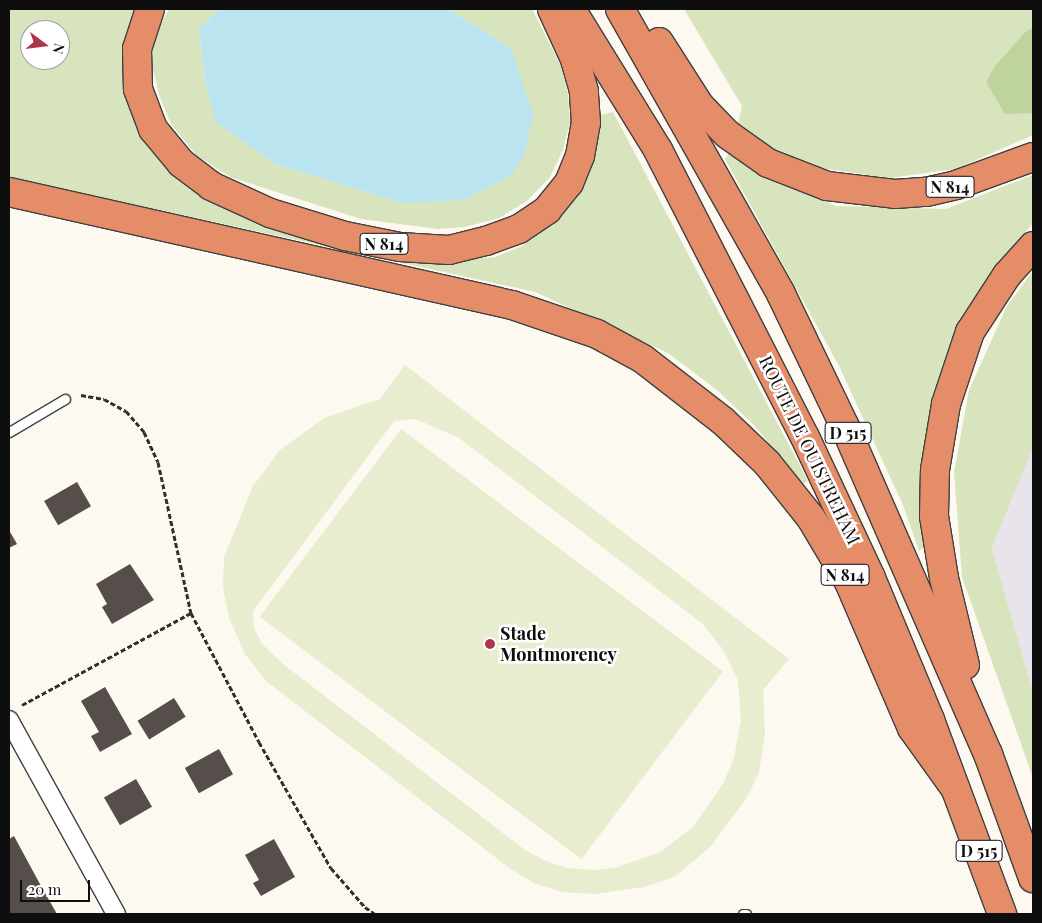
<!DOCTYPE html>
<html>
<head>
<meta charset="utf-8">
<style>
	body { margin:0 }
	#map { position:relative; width:1042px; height:923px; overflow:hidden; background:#fdf9f1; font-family:"Playfair Display",serif }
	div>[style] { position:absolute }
	.industrial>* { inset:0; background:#e9e3ec }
	.green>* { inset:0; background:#d8e4bd }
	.forest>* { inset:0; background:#bfd39e }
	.pitch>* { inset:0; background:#e7edce; transform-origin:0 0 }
	.water>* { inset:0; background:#bae4ef }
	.building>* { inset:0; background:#554e4b; transform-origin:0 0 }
	.path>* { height:3px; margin-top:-1.5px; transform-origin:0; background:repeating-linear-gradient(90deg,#303030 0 5px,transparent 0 7.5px) }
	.roads { filter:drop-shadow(1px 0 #414141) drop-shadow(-1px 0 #414141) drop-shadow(0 1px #414141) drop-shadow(0 -1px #414141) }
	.lane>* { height:9px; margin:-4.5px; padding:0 4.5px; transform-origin:4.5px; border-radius:4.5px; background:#fff }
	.street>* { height:18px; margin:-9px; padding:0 9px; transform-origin:9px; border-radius:9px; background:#fff }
	.highway>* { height:28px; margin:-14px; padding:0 14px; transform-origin:14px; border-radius:14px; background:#e48d68 }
	.dots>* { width:14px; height:14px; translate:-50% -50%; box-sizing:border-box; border:2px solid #fff; border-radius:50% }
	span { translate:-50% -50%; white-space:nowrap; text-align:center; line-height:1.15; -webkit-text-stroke:5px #fff; paint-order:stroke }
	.shield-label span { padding:1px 4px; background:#fff; border:1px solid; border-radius:4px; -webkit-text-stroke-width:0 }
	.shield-label { font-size:16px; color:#0e0e0e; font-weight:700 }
	.street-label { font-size:18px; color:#0e0e0e }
	.poi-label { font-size:18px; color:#0e0e0e; font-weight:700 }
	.left { translate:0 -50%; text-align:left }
	.frame { position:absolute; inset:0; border:10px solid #0e0e0e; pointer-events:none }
	.north { position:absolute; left:20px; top:20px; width:50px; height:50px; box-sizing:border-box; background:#fff; border:1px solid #9f9f9f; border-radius:50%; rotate:105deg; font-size:14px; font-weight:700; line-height:20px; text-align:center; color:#0e0e0e }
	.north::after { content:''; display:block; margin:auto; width:18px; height:22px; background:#af354e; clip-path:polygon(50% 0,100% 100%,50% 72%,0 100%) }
	.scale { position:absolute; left:20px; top:880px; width:70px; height:22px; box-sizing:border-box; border:2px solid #0e0e0e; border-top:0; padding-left:6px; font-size:15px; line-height:18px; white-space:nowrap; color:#0e0e0e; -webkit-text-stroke:4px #fff; paint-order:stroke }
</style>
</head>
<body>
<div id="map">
	<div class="industrial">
		<div style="clip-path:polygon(1033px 448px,1033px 692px,992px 548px)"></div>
	</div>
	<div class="green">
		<div style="clip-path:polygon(evenodd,9px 9px,137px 9px,129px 34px,124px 74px,133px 107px,156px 150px,193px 190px,230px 208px,443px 261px,495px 257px,522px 246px,553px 222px,596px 136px,599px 115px,613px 112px,808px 481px,803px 484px,753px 424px,717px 390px,668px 353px,535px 292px,9px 177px,9px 9px,30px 30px,60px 30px,60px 60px,30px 60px,30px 30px)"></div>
		<div style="clip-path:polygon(169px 9px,220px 9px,199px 28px,205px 81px,217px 122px,275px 164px,401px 203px,511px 48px,448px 9px,532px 9px,560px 64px,568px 93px,570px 123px,563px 150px,550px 177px,527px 201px,499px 218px,465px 227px,438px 229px,361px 219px,230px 177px,196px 155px,171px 124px,159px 95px,151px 60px,157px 31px)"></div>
		<div style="clip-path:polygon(684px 9px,1033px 9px,1033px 28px,1027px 30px,994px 67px,986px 82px,1033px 113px,1033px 135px,956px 169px,889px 178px,821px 168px,783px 155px,738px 123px,742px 106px)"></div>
		<div style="clip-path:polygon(732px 149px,804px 193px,836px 206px,946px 209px,1033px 175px,1033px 223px,987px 280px,958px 329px,928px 544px,919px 551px,903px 505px,839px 366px,725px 159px)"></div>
		<div style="clip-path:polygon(1033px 271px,1033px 448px,992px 548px,1033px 692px,1033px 778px,962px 577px,954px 472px,969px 390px,1007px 306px)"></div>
	</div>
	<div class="forest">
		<div style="clip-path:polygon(1033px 28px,1033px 113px,1005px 114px,986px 82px,994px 67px,1027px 30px)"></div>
	</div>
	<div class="pitch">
		<div style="clip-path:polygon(evenodd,405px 365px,789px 659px,763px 690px,765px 732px,759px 773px,746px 799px,711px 846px,676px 876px,645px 887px,594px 894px,562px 892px,536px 884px,512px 870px,266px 681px,245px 654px,229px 618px,223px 587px,224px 557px,253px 486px,280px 450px,324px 418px,380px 399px,405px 365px,416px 419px,459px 438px,703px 624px,724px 651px,738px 681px,741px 720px,734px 758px,723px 784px,692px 828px,660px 852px,615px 868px,593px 870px,567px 868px,546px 861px,525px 850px,283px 664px,263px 645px,254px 628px,253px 611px,394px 421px,416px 419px)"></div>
		<div style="left:401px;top:429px;width:403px;height:235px;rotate:37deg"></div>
	</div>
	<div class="water">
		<div style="clip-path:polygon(220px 9px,448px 9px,511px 48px,533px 115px,524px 155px,512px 175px,463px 200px,401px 203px,275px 164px,216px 122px,205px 81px,199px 28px)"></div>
	</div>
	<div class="building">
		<div style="left:77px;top:482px;width:28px;height:38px;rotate:60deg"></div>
		<div style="clip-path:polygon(9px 530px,17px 544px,9px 548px)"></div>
		<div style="clip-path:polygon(130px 564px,154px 600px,112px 624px,102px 607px,107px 604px,96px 584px)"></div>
		<div style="clip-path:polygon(105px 687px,132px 734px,100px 752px,91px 736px,99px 732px,81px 701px)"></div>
		<div style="left:174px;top:698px;width:22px;height:43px;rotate:58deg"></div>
		<div style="left:219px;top:749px;width:29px;height:39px;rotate:61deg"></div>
		<div style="left:136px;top:779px;width:32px;height:37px;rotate:60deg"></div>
		<div style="clip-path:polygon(14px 836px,41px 886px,57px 914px,9px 914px,9px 839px)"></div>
		<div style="clip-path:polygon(274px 839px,295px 877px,261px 896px,253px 883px,259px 880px,245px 855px)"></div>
	</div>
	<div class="path">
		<div style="left:81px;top:395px;width:23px;rotate:10deg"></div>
		<div style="left:104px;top:399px;width:25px;rotate:29deg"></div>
		<div style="left:126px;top:411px;width:28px;rotate:49deg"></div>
		<div style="left:144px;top:432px;width:33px;rotate:65deg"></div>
		<div style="left:158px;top:462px;width:155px;rotate:77.7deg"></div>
		<div style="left:191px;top:613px;width:146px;rotate:62.2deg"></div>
		<div style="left:259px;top:742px;width:145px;rotate:60.3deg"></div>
		<div style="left:331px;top:868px;width:52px;rotate:48.9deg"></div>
		<div style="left:365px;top:907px;width:12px;rotate:35deg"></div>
		<div style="left:22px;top:705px;width:192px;rotate:-28.6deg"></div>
	</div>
	<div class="roads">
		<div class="lane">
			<div style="left:9px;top:432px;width:65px;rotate:-30.5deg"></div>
			<div style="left:743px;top:914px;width:3px"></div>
		</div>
		<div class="street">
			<div style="left:9px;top:720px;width:222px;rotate:61.1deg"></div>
		</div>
		<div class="highway">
			<div style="left:150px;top:9px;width:42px;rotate:108deg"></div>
			<div style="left:137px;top:49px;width:40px;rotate:88.6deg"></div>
			<div style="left:138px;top:89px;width:43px;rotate:69.4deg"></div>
			<div style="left:153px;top:129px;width:44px;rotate:50.5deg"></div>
			<div style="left:181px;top:163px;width:38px;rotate:37deg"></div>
			<div style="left:211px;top:186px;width:65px;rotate:24.6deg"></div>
			<div style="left:270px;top:213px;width:78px;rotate:17deg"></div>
			<div style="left:345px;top:236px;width:56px;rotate:11.3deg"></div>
			<div style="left:400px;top:247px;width:49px;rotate:3.5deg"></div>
			<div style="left:449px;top:250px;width:38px;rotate:-14deg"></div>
			<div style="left:486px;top:241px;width:35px;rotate:-20deg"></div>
			<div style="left:519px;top:229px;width:34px;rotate:-34deg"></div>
			<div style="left:547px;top:210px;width:35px;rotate:-51deg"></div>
			<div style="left:569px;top:183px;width:29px;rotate:-68deg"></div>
			<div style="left:580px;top:156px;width:34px;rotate:-80deg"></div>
			<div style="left:586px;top:123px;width:32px;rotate:-94deg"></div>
			<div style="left:584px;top:91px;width:35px;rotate:-106deg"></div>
			<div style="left:574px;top:57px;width:53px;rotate:-114.6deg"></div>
			<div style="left:571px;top:9px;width:166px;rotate:58.3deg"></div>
			<div style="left:658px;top:150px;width:322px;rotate:62.9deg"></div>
			<div style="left:805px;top:437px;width:156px;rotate:64.9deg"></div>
			<div style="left:871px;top:578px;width:154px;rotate:67.4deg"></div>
			<div style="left:930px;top:720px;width:207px;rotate:69.6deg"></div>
			<div style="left:620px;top:9px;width:327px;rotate:60.5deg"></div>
			<div style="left:781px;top:294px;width:148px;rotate:64.3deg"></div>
			<div style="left:845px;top:427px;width:357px;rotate:66.4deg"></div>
			<div style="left:988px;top:754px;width:132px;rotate:70.1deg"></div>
			<div style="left:659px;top:42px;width:76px;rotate:57.4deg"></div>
			<div style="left:700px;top:106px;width:39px;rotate:46deg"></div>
			<div style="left:727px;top:134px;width:50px;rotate:35.3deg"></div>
			<div style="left:768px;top:163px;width:63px;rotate:21.3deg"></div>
			<div style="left:827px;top:186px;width:68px;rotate:6.7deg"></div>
			<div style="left:895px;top:194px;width:31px;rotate:-4deg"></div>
			<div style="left:926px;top:192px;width:31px;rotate:-13deg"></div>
			<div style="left:956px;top:185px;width:82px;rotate:-20deg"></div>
			<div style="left:9px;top:192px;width:516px;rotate:12.66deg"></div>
			<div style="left:512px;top:305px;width:90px;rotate:18.8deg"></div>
			<div style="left:597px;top:334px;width:52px;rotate:28.5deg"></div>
			<div style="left:643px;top:359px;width:101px;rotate:37.8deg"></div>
			<div style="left:723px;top:421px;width:61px;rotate:43.7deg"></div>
			<div style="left:767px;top:463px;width:70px;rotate:51.3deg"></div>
			<div style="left:811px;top:518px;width:74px;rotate:59.3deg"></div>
			<div style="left:849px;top:582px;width:159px;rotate:66.7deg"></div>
			<div style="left:912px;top:728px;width:74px;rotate:54.4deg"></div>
			<div style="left:965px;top:665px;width:89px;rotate:-103.6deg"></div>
			<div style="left:944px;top:578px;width:63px;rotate:-99.2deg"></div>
			<div style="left:934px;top:516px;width:46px;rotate:-88.8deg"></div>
			<div style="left:935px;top:470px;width:67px;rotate:-80.5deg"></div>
			<div style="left:946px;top:404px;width:76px;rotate:-71.6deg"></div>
			<div style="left:970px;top:332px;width:68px;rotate:-57deg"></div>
			<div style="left:1007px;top:275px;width:39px;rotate:-48deg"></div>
		</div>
	</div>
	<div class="dots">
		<div style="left:490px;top:644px;background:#af354e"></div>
	</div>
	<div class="shield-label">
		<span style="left:950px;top:187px">N 814</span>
		<span style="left:384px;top:244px">N 814</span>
		<span style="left:848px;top:433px">D 515</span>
		<span style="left:845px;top:575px">N 814</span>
		<span style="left:979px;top:851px">D 515</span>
	</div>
	<div class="street-label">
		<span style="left:810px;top:450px;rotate:64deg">ROUTE DE OUISTREHAM</span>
	</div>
	<div class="poi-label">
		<span class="left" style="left:500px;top:644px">Stade<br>Montmorency</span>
	</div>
	<div class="frame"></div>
	<div class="north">N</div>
	<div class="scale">20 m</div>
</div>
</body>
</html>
